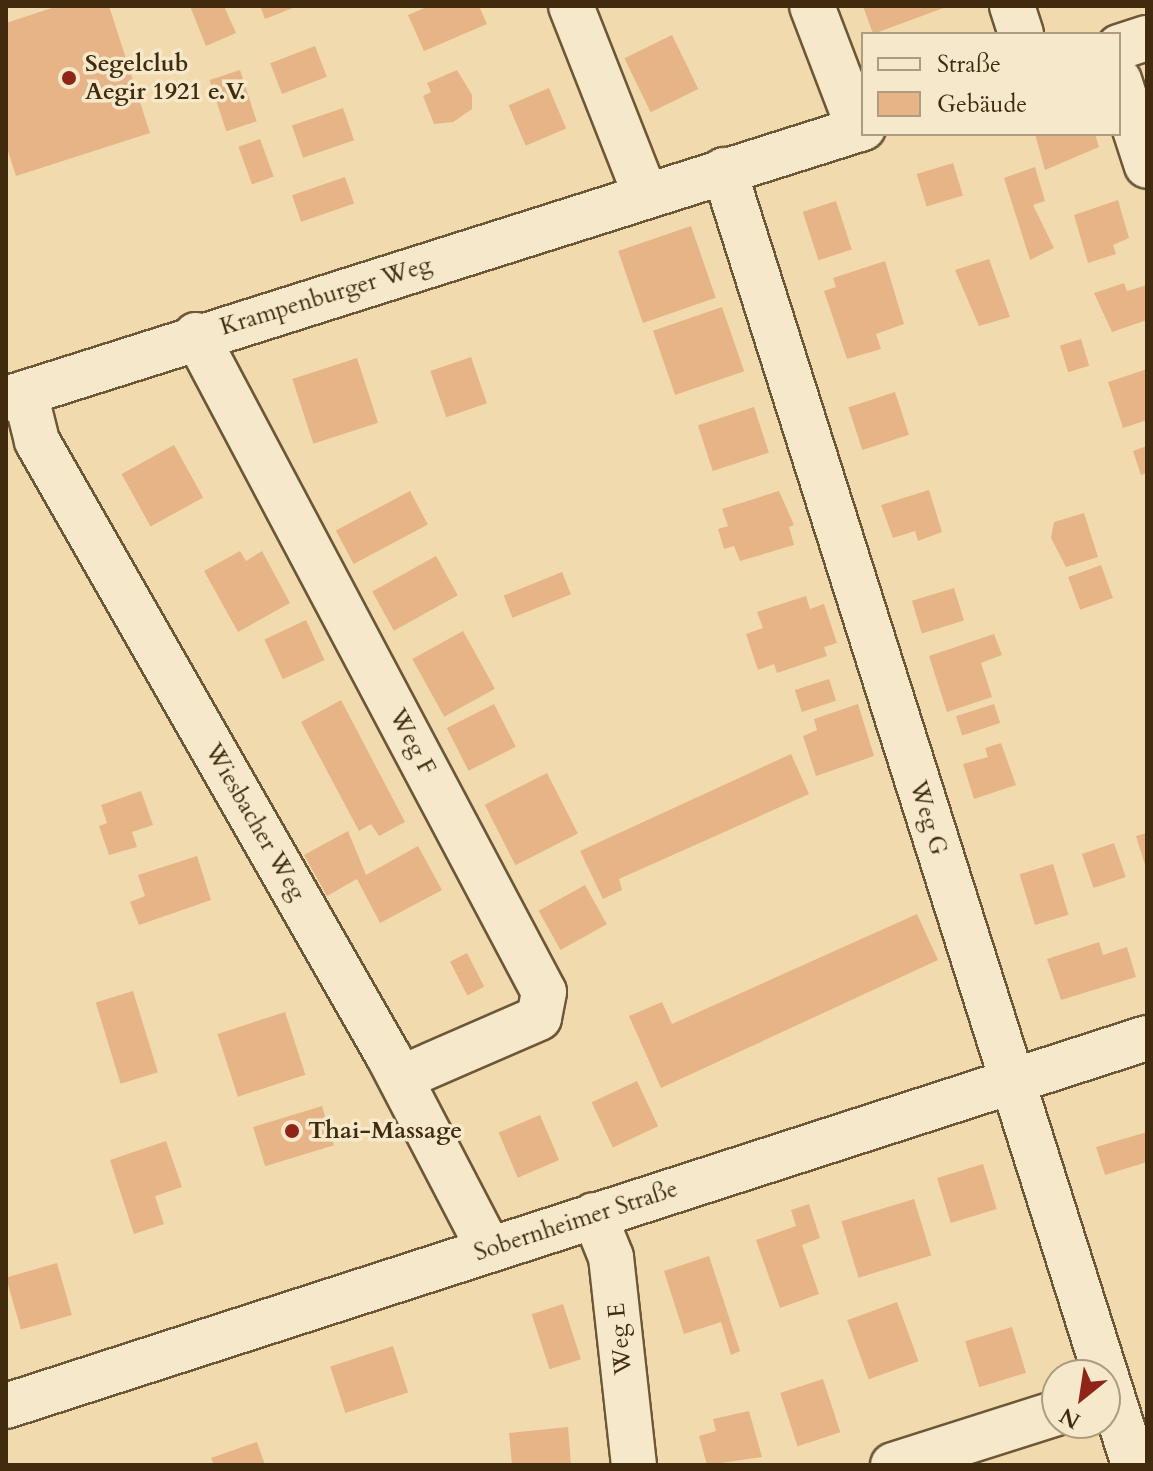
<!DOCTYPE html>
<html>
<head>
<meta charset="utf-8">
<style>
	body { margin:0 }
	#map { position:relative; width:1153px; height:1471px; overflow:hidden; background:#f1dbae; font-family:Cardo,serif }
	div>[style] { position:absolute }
	.building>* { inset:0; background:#e6b486; transform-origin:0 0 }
	.roads { filter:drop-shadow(2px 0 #6c5737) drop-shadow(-2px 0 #6c5737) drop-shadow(0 2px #6c5737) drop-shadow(0 -2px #6c5737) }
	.minor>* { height:44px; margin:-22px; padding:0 22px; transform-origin:22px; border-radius:22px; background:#f6e8ca }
	.dots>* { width:22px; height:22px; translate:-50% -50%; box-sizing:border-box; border:4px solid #f6e8ca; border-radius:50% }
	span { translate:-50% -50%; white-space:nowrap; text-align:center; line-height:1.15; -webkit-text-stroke:7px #f6e8ca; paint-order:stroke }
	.poi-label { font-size:24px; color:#402b0f; font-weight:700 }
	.left { translate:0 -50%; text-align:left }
	.street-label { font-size:24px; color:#402b0f }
	.frame { position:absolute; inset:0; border:8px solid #402b0f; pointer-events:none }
	.legend { position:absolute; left:861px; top:32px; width:260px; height:104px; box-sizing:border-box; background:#f6e8ca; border:2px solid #ad9c7f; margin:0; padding:10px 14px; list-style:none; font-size:24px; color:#402b0f }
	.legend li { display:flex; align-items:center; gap:16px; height:40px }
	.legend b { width:40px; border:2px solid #ad9c7f }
	.north { position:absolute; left:1041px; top:1359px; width:80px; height:80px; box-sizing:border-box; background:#f6e8ca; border:2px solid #ad9c7f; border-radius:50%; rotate:210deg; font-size:22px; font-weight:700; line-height:32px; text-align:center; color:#402b0f }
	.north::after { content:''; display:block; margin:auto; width:28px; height:36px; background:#8f2418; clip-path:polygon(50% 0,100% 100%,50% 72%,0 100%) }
</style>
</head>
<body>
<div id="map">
	<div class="building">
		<div style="clip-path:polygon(58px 6px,109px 6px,150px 133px,16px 176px,6px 145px,6px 23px)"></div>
		<div style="clip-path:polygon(190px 6px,224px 6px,236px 33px,206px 46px)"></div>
		<div style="clip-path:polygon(260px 6px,298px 6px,265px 19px)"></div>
		<div style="clip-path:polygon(429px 6px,479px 6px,487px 24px,424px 51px,408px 15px)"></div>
		<div style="clip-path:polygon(863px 6px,949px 6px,873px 34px)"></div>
		<div style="left:672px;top:35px;width:60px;height:53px;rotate:64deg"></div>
		<div style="left:315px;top:46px;width:33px;height:48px;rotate:69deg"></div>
		<div style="left:240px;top:70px;width:54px;height:32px;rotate:72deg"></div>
		<div style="clip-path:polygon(457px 70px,472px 95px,472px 109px,453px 122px,434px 124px,423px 96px,431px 92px,427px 83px)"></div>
		<div style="left:549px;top:88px;width:44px;height:44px;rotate:67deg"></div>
		<div style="left:343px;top:108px;width:34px;height:54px;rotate:71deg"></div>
		<div style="clip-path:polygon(1035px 134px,1095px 134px,1099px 147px,1045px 170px)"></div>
		<div style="left:260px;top:139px;width:40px;height:23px;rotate:70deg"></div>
		<div style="left:953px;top:163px;width:34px;height:38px;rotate:73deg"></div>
		<div style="clip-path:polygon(1035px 167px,1045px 201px,1033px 205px,1054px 248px,1030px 260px,1004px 178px)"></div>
		<div style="left:345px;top:177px;width:28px;height:56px;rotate:71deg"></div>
		<div style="clip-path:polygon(1118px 200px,1129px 238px,1113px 245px,1116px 254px,1088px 263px,1074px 215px)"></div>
		<div style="left:836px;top:201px;width:51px;height:35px;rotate:72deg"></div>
		<div style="left:691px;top:226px;width:76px;height:77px;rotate:71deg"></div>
		<div style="clip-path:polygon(989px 259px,1010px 317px,979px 326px,955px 270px)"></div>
		<div style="clip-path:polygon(885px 261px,904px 324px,876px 334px,881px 349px,847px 359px,824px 291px,836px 287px,833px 278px)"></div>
		<div style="clip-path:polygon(1124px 283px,1127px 291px,1147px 285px,1147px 320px,1112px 332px,1094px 293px)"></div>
		<div style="left:722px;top:307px;width:68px;height:73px;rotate:71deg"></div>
		<div style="left:1081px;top:339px;width:28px;height:22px;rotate:73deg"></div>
		<div style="left:471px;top:357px;width:49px;height:43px;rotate:71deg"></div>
		<div style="left:357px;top:358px;width:68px;height:68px;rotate:72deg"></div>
		<div style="clip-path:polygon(1147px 369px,1147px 420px,1123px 428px,1108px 382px)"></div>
		<div style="left:895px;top:392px;width:45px;height:49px;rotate:72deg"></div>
		<div style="left:754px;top:407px;width:48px;height:59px;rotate:72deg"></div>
		<div style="left:174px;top:445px;width:60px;height:60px;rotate:61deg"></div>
		<div style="clip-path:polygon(1147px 446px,1147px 473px,1141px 475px,1133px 451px)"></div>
		<div style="clip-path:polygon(929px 490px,942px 532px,918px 541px,915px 531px,893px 538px,881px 505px)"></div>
		<div style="left:410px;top:491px;width:38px;height:84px;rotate:62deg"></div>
		<div style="clip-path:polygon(779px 491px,794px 525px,789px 527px,794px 545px,740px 561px,734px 546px,724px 549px,718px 529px,728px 526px,722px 509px)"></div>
		<div style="clip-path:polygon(1084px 513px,1098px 557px,1066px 567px,1051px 538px,1054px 522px)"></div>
		<div style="clip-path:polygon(240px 551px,246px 561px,262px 551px,290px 603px,238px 632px,204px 571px)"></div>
		<div style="left:436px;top:556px;width:45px;height:73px;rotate:61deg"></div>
		<div style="left:1101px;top:565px;width:35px;height:35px;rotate:70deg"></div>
		<div style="left:562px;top:572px;width:24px;height:63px;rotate:68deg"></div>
		<div style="left:954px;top:588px;width:34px;height:44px;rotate:73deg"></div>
		<div style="clip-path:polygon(806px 596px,810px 609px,824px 604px,837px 643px,824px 647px,827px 656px,777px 673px,774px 664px,758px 670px,746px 634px,763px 628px,757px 612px)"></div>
		<div style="left:306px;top:620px;width:44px;height:46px;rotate:65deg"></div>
		<div style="left:463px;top:631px;width:66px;height:58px;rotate:61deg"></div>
		<div style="clip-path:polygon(994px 634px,1002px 655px,981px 663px,992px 697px,947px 712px,929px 656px)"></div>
		<div style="left:829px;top:679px;width:23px;height:36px;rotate:72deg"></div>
		<div style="clip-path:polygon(341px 700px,405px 822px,379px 836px,371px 824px,359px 831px,301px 722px)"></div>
		<div style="left:494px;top:704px;width:48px;height:53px;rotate:63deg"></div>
		<div style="clip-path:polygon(858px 704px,874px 756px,816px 776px,803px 736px,817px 730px,814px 719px)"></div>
		<div style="left:994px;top:704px;width:20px;height:40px;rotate:72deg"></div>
		<div style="clip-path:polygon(1001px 743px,1016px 785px,974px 799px,963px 764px,988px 757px,985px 748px)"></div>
		<div style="clip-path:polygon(791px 754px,809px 794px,619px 879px,622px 890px,603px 899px,580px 851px)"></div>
		<div style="left:547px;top:773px;width:68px;height:70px;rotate:63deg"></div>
		<div style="clip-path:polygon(141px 791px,153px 825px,132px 832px,137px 847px,109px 855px,99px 826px,107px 823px,101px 805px)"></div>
		<div style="clip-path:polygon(348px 831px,366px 875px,418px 846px,442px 890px,380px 923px,357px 879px,327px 896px,304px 855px)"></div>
		<div style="clip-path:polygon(1147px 833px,1147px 868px,1146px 868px,1136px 836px)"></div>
		<div style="left:1114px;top:843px;width:36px;height:34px;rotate:71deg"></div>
		<div style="clip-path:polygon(197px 856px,211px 900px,139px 925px,130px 902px,145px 896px,138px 875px)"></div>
		<div style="left:1053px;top:864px;width:53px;height:35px;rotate:73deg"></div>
		<div style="left:585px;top:885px;width:45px;height:53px;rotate:61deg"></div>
		<div style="clip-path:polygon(917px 914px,938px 960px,661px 1088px,629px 1016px,662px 1002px,672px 1024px)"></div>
		<div style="clip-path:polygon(1099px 942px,1103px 955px,1127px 947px,1136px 977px,1061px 1000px,1047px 959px)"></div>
		<div style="left:467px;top:953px;width:38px;height:19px;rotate:63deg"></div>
		<div style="left:133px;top:991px;width:85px;height:39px;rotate:73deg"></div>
		<div style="left:285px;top:1012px;width:66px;height:71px;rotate:72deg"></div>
		<div style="left:637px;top:1081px;width:50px;height:50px;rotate:65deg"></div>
		<div style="left:322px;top:1106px;width:41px;height:72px;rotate:73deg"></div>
		<div style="left:540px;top:1115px;width:49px;height:45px;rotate:67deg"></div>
		<div style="clip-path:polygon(1147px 1132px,1147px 1162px,1105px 1175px,1096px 1147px)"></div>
		<div style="clip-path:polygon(166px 1141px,182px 1187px,155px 1196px,164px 1224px,134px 1234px,110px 1160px)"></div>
		<div style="left:983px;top:1164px;width:47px;height:48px;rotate:73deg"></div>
		<div style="left:914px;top:1199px;width:59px;height:76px;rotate:73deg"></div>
		<div style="clip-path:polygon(809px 1204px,820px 1238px,802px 1245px,819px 1294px,780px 1308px,756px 1240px,796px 1226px,791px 1210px)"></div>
		<div style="clip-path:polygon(709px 1256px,740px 1351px,731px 1355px,721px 1322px,684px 1334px,664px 1271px)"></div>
		<div style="left:57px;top:1263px;width:54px;height:53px;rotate:74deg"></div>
		<div style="left:897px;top:1302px;width:63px;height:53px;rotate:70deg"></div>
		<div style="left:563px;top:1304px;width:58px;height:33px;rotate:72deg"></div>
		<div style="left:1012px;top:1327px;width:48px;height:49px;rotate:73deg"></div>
		<div style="left:393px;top:1346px;width:49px;height:66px;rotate:72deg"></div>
		<div style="left:823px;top:1379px;width:56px;height:45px;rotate:72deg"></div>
		<div style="clip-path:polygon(749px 1411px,762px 1457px,707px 1465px,699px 1436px,716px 1431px,713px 1419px)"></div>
		<div style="clip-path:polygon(568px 1427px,571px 1465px,512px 1465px,509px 1433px)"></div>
		<div style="clip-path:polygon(257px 1442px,265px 1465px,214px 1465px,211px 1458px)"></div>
	</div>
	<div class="roads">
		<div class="minor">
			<div style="left:571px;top:6px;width:204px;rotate:68.5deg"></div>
			<div style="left:812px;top:6px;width:132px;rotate:69.1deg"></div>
			<div style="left:1012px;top:6px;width:29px;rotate:72deg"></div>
			<div style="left:1119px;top:47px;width:29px;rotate:-18deg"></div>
			<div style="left:1119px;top:80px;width:90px;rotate:72deg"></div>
			<div style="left:724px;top:170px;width:1358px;rotate:72.43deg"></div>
			<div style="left:196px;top:335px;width:743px;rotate:62.09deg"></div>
			<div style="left:544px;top:992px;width:26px;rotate:101deg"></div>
			<div style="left:539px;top:1018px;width:150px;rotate:156.5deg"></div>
			<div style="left:25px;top:393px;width:49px;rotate:76deg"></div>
			<div style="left:37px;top:441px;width:709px;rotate:60.26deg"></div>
			<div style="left:389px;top:1057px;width:216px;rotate:62.5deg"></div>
			<div style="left:6px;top:399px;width:899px;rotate:-17.55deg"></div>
			<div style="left:594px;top:1215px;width:45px;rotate:68deg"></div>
			<div style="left:611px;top:1257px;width:209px;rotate:83.7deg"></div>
			<div style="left:6px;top:1406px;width:1199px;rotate:-17.88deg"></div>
			<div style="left:893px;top:1465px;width:172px;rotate:-17.6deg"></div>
		</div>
	</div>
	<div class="dots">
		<div style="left:69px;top:78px;background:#8f2418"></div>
		<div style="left:292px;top:1131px;background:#8f2418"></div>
	</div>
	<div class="poi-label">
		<span class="left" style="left:85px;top:78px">Segelclub<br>Aegir 1921 e.V.</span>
		<span class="left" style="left:308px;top:1131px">Thai-Massage</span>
	</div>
	<div class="street-label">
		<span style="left:326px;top:296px;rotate:-17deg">Krampenburger Weg</span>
		<span style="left:412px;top:742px;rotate:62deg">Weg F</span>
		<span style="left:928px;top:818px;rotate:73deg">Weg G</span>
		<span style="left:255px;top:822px;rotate:60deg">Wiesbacher Weg</span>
		<span style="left:576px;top:1221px;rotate:-18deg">Sobernheimer Straße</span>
		<span style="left:620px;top:1339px;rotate:-96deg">Weg E</span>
	</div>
	<div class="frame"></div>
	<ul class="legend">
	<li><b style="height:10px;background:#f6e8ca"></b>Straße</li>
	<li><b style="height:22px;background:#e6b486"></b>Gebäude</li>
	</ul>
	<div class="north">N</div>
</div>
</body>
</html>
